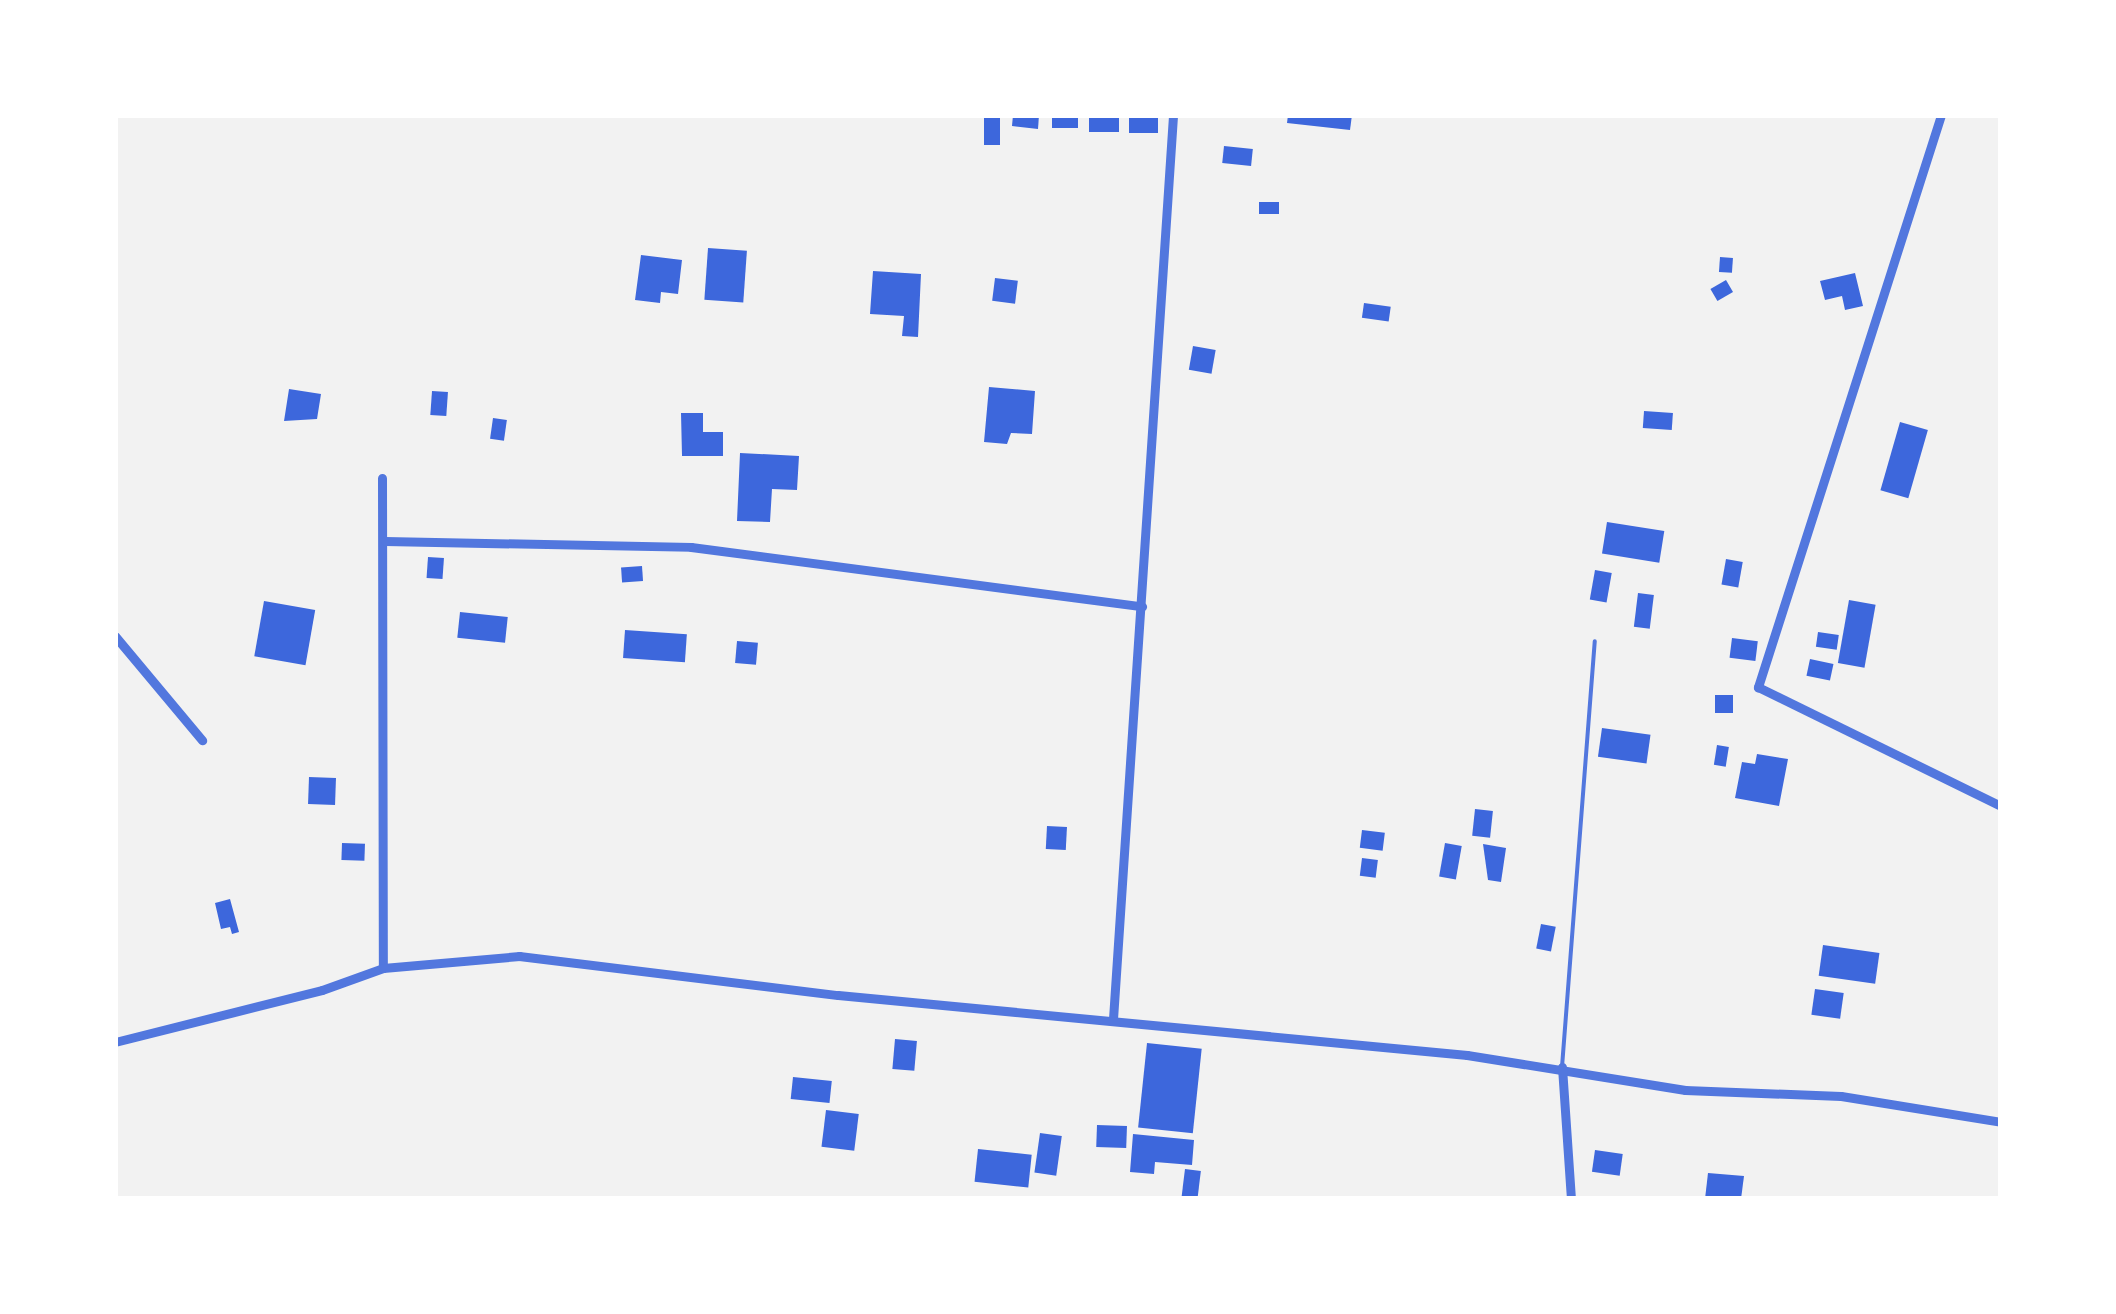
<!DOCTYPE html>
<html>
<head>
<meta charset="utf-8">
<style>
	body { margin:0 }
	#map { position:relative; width:2116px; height:1314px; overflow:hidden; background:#f2f2f2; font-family:"Public Sans",sans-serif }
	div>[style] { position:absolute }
	.building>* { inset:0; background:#3d67dc; transform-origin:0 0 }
	.service>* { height:4px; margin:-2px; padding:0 2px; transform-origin:2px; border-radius:2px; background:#5277de }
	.minor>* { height:9px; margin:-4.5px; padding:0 4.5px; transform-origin:4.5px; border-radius:4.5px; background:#5277de }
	span { translate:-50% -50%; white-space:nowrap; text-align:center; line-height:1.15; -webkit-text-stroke:10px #fff; paint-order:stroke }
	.frame { position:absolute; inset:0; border:118px solid #fff; pointer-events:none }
</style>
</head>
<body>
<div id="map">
	<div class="building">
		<div style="left:984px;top:115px;width:16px;height:30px"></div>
		<div style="clip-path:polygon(1013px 115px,1039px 115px,1038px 129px,1012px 126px)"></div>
		<div style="left:1052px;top:115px;width:26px;height:13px"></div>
		<div style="left:1089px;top:115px;width:30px;height:17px"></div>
		<div style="left:1129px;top:115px;width:29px;height:18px"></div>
		<div style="clip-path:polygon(1288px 115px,1352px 115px,1350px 130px,1287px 123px)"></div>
		<div style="left:1224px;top:146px;width:29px;height:17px;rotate:6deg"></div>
		<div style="left:1259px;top:202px;width:20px;height:12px"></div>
		<div style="left:708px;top:248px;width:39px;height:52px;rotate:4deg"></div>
		<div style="clip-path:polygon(641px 255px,682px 260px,678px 294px,661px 292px,660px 303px,635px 300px)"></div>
		<div style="left:1720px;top:257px;width:13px;height:15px;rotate:4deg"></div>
		<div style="clip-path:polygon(873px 271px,921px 274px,918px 337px,902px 336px,904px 316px,870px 314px)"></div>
		<div style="clip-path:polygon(1855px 273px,1863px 306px,1845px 310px,1842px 296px,1825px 300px,1820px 281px)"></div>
		<div style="left:995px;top:278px;width:23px;height:23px;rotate:7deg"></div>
		<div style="left:1726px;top:280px;width:14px;height:18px;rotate:60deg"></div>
		<div style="left:1364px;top:303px;width:27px;height:15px;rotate:8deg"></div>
		<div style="left:1193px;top:346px;width:23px;height:24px;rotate:10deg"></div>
		<div style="clip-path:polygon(989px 387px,1035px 391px,1032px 434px,1011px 433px,1007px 444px,984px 442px)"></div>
		<div style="clip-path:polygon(289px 389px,321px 394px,317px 419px,284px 421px)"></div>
		<div style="left:432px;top:391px;width:16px;height:24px;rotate:4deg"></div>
		<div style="left:1644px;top:411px;width:29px;height:17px;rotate:4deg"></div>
		<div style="clip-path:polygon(681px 413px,703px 413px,703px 432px,723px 432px,723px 456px,682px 456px)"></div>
		<div style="left:493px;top:418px;width:14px;height:21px;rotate:8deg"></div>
		<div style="left:1900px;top:422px;width:29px;height:71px;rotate:16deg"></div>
		<div style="clip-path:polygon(740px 453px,799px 456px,797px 490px,772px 489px,770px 522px,737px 521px)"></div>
		<div style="left:1607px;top:522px;width:58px;height:32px;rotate:9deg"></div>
		<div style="left:428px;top:557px;width:16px;height:21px;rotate:4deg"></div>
		<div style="left:1726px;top:559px;width:17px;height:26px;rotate:10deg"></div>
		<div style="left:642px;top:566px;width:15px;height:21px;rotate:86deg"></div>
		<div style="left:1595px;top:570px;width:17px;height:30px;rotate:10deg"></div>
		<div style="left:1638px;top:593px;width:16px;height:34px;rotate:7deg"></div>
		<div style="left:1849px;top:600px;width:27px;height:64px;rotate:10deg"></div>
		<div style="left:264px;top:601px;width:52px;height:56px;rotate:10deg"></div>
		<div style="left:460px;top:612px;width:48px;height:26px;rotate:6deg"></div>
		<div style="left:625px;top:630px;width:62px;height:28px;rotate:4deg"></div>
		<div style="left:1818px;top:632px;width:21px;height:15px;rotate:8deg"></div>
		<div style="left:1732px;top:638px;width:26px;height:20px;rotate:7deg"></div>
		<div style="left:737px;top:641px;width:21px;height:22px;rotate:5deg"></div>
		<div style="left:1810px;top:659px;width:24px;height:17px;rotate:12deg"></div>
		<div style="left:1715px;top:695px;width:18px;height:18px"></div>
		<div style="left:1602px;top:728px;width:49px;height:29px;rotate:8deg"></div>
		<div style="left:1717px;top:745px;width:12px;height:20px;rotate:9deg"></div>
		<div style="clip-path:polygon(1757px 754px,1788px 759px,1779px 806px,1735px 798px,1742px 762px,1755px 764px)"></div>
		<div style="left:309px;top:777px;width:27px;height:27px;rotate:2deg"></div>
		<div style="left:1475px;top:809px;width:18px;height:27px;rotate:6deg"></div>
		<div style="left:1047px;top:826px;width:20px;height:23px;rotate:3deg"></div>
		<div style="left:1362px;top:830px;width:23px;height:18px;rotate:7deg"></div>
		<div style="left:342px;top:843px;width:23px;height:17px;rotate:2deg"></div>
		<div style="left:1445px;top:843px;width:17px;height:34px;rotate:10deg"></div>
		<div style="clip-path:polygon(1483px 844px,1506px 848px,1501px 882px,1488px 880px)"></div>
		<div style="left:1362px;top:858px;width:16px;height:18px;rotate:7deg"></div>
		<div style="clip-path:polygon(230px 899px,239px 932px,232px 934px,230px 927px,221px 929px,215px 903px)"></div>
		<div style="left:1541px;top:924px;width:15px;height:25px;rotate:11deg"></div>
		<div style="left:1823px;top:945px;width:57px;height:31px;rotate:8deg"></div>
		<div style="left:1815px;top:989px;width:29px;height:26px;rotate:8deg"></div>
		<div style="left:895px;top:1039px;width:22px;height:30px;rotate:5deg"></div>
		<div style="left:1147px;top:1043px;width:55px;height:85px;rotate:6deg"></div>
		<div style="left:793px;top:1077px;width:39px;height:22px;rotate:6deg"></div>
		<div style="left:826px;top:1110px;width:33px;height:37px;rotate:7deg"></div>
		<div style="left:1097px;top:1125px;width:30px;height:22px;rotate:2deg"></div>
		<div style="left:1040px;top:1133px;width:22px;height:40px;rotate:8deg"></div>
		<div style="clip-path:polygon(1133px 1134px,1194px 1140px,1192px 1165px,1155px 1162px,1154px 1174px,1130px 1172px)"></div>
		<div style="left:978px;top:1149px;width:54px;height:33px;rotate:6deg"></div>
		<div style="left:1595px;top:1150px;width:28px;height:22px;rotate:8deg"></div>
		<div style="left:1185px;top:1169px;width:16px;height:28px;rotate:7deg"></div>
		<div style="clip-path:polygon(1708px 1173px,1744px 1176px,1741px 1199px,1705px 1199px)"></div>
	</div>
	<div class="service">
		<div style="left:1562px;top:1067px;width:427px;rotate:-85.6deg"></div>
	</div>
	<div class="minor">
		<div style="left:1941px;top:115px;width:601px;rotate:107.74deg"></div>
		<div style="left:1758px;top:687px;width:271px;rotate:26.1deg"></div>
		<div style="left:382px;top:478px;width:490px;rotate:89.9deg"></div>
		<div style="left:385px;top:541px;width:306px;rotate:1.1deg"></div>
		<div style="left:691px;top:547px;width:455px;rotate:7.5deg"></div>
		<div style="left:115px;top:636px;width:136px;rotate:50.1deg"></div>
		<div style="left:1113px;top:1019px;width:906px;rotate:-86.2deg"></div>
		<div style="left:115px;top:1042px;width:213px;rotate:-14.1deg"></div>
		<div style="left:322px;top:990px;width:65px;rotate:-19.8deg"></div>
		<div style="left:383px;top:968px;width:137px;rotate:-5deg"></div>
		<div style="left:519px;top:956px;width:321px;rotate:7deg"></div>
		<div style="left:838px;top:995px;width:632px;rotate:5.45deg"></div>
		<div style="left:1467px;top:1055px;width:221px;rotate:9.1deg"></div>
		<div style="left:1685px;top:1090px;width:156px;rotate:2.2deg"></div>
		<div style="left:1841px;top:1096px;width:162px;rotate:9.2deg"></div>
		<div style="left:1562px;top:1067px;width:132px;rotate:86.1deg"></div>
	</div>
	<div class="frame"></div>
</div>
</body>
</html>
